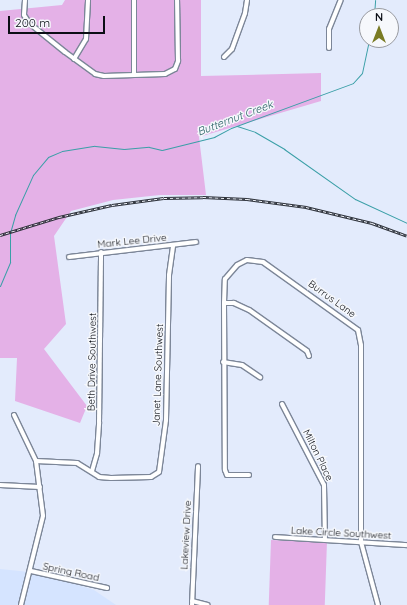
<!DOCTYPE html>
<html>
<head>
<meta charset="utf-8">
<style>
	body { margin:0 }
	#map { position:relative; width:407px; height:605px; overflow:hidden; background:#e3ebfc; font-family:Quicksand,sans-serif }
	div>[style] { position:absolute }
	.built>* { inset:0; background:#d5e4ff }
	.green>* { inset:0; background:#e4b1e7; transform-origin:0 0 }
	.stream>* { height:1px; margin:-0.5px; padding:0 0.5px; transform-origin:0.5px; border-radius:0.5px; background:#3a9fa7 }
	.roads { filter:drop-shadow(1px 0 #7c8698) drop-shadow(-1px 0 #7c8698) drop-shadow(0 1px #7c8698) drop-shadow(0 -1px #7c8698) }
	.minor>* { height:4px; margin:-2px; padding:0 2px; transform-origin:2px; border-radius:2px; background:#fff }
	.rail>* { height:2.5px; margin-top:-1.25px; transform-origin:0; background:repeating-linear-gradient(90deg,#f6f8fc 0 3px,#2c3038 0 6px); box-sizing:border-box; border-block:1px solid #2c3038 }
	span { translate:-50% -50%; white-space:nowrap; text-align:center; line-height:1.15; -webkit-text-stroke:3px #f6f8fc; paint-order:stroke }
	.street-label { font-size:10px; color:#0b0e15 }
	.water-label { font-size:11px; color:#296065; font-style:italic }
	.north { position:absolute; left:359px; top:8px; width:40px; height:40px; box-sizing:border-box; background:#f6f8fc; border:1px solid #989aa0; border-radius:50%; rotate:0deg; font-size:11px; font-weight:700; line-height:16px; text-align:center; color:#0b0e15 }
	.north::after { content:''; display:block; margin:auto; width:14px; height:18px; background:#797b24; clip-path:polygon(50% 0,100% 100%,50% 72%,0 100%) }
	.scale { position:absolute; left:8px; top:16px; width:97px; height:18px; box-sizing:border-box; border:2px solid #0b0e15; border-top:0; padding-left:5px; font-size:12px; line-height:14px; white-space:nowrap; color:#0b0e15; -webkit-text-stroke:3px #f6f8fc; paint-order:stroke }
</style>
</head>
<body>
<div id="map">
	<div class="built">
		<div style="clip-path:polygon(0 569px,39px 573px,94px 590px,116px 605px,0 605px)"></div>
	</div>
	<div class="green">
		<div style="clip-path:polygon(65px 0,201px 0,201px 76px,321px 73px,321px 101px,199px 137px,206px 195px,160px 195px,113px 200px,71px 211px,54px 236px,66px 324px,44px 349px,87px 406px,80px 423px,15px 401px,17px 358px,0 358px,0 11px,62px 5px)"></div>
		<div style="left:271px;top:540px;width:56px;height:65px;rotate:2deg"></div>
	</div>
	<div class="stream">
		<div style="left:374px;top:16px;width:16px;rotate:-86deg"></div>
		<div style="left:237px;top:126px;width:19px;rotate:18deg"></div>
		<div style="left:255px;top:132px;width:34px;rotate:30deg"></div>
		<div style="left:284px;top:149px;width:87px;rotate:35.2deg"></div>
		<div style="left:355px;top:199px;width:57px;rotate:24.8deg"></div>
		<div style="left:0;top:286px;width:26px;rotate:-67deg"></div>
		<div style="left:10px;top:262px;width:29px;rotate:-90deg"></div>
		<div style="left:10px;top:233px;width:19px;rotate:-74deg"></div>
		<div style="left:15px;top:215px;width:44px;rotate:-65.8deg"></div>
		<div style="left:33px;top:175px;width:23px;rotate:-50deg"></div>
		<div style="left:48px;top:157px;width:15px;rotate:-23deg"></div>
		<div style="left:62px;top:151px;width:33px;rotate:-9deg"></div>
		<div style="left:95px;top:146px;width:29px;rotate:6deg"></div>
		<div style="left:124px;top:149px;width:25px;rotate:-5deg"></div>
		<div style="left:149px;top:147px;width:13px;rotate:13deg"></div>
		<div style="left:162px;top:150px;width:54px;rotate:-14deg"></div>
		<div style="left:214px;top:137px;width:19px;rotate:-28deg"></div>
		<div style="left:231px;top:128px;width:130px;rotate:-20.2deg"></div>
		<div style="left:353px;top:83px;width:13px;rotate:-48deg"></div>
		<div style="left:362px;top:73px;width:34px;rotate:-78deg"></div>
	</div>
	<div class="roads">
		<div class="minor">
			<div style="left:25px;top:0;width:15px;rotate:94deg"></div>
			<div style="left:24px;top:15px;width:9px;rotate:58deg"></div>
			<div style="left:29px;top:23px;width:46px;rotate:38.9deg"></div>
			<div style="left:65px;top:52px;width:37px;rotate:36deg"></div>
			<div style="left:95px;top:74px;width:9px;rotate:13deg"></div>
			<div style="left:104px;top:76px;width:61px;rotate:-1.9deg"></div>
			<div style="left:165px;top:74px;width:11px;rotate:-27deg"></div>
			<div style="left:175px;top:69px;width:9px;rotate:-69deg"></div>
			<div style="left:178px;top:61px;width:61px;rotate:-90.9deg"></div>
			<div style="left:134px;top:0;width:75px;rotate:90deg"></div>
			<div style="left:329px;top:48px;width:19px;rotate:-90deg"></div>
			<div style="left:329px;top:29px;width:31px;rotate:-68deg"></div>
			<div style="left:224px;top:57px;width:11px;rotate:-45deg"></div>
			<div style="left:232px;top:49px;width:38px;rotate:-70deg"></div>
			<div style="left:245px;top:13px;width:13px;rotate:-81deg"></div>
			<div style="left:74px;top:59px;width:23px;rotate:-59deg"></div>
			<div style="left:86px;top:39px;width:39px;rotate:-87deg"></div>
			<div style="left:69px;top:257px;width:128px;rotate:-6.7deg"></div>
			<div style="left:224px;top:303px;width:167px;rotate:89.7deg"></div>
			<div style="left:225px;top:470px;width:5px;rotate:68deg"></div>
			<div style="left:227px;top:475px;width:22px"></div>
			<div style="left:309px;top:356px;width:5px;rotate:-112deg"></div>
			<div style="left:307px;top:351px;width:71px;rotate:-144.7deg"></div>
			<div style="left:249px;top:310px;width:17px;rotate:-155deg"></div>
			<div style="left:234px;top:303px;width:10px;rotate:180deg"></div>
			<div style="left:224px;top:303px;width:24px;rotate:-88deg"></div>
			<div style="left:225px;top:279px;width:18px;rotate:-49deg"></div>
			<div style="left:237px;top:265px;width:11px;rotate:-27deg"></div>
			<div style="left:247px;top:260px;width:16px;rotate:7deg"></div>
			<div style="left:263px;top:262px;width:117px;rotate:35.6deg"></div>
			<div style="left:358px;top:330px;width:15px;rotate:79deg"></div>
			<div style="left:361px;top:345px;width:197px;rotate:90deg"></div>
			<div style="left:361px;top:542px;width:65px;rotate:74.9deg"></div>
			<div style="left:223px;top:362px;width:19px;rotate:9deg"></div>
			<div style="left:242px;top:365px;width:22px;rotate:34deg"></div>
			<div style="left:282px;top:404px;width:91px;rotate:62.6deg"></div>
			<div style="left:324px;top:485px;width:55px;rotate:89deg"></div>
			<div style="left:14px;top:415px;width:51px;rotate:64.4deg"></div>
			<div style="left:36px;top:461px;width:55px;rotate:82.7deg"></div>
			<div style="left:43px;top:516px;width:92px;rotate:103.9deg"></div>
			<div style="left:36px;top:461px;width:41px;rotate:2.8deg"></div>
			<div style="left:77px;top:463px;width:26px;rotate:32deg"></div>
			<div style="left:99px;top:477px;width:12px;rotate:5deg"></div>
			<div style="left:111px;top:478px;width:40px;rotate:-1.4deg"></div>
			<div style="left:151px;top:477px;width:9px;rotate:-32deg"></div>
			<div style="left:159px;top:472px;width:52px;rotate:-82.3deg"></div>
			<div style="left:166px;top:420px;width:145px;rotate:-88.8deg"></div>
			<div style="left:169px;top:275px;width:30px;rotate:-82deg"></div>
			<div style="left:92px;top:471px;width:19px;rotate:-74deg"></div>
			<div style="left:97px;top:453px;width:31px;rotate:-86deg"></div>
			<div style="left:99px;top:422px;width:170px;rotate:-89.3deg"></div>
			<div style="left:0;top:485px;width:40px;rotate:2.9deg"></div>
			<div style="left:275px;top:537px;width:132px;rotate:3.5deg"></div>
			<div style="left:31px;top:571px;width:78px;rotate:12.6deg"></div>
			<div style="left:192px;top:601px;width:16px;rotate:14deg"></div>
			<div style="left:192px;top:605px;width:139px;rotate:-87.5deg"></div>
		</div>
	</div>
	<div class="rail">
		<div style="left:0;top:235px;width:62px;rotate:-17deg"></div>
		<div style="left:59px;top:217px;width:54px;rotate:-12.8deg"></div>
		<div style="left:112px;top:205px;width:52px;rotate:-7.7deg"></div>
		<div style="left:164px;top:198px;width:39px;rotate:-1deg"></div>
		<div style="left:203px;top:197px;width:44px;rotate:2.6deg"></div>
		<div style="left:247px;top:199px;width:60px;rotate:7.7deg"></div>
		<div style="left:306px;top:207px;width:68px;rotate:13.6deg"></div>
		<div style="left:372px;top:223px;width:37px;rotate:20deg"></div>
	</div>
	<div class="street-label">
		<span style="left:132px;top:241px;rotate:-6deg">Mark Lee Drive</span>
		<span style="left:332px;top:299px;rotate:36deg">Burrus Lane</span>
		<span style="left:92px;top:362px;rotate:-89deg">Beth Drive Southwest</span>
		<span style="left:158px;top:375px;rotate:-88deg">Janet Lane Southwest</span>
		<span style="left:318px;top:455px;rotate:64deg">Milton Place</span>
		<span style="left:341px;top:533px;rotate:3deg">Lake Circle Southwest</span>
		<span style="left:186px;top:535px;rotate:-87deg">Lakeview Drive</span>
		<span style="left:71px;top:572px;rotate:12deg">Spring Road</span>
	</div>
	<div class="water-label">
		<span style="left:235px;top:118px;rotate:-21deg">Butternut Creek</span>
	</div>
	<div class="north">N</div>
	<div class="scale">200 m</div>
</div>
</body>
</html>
